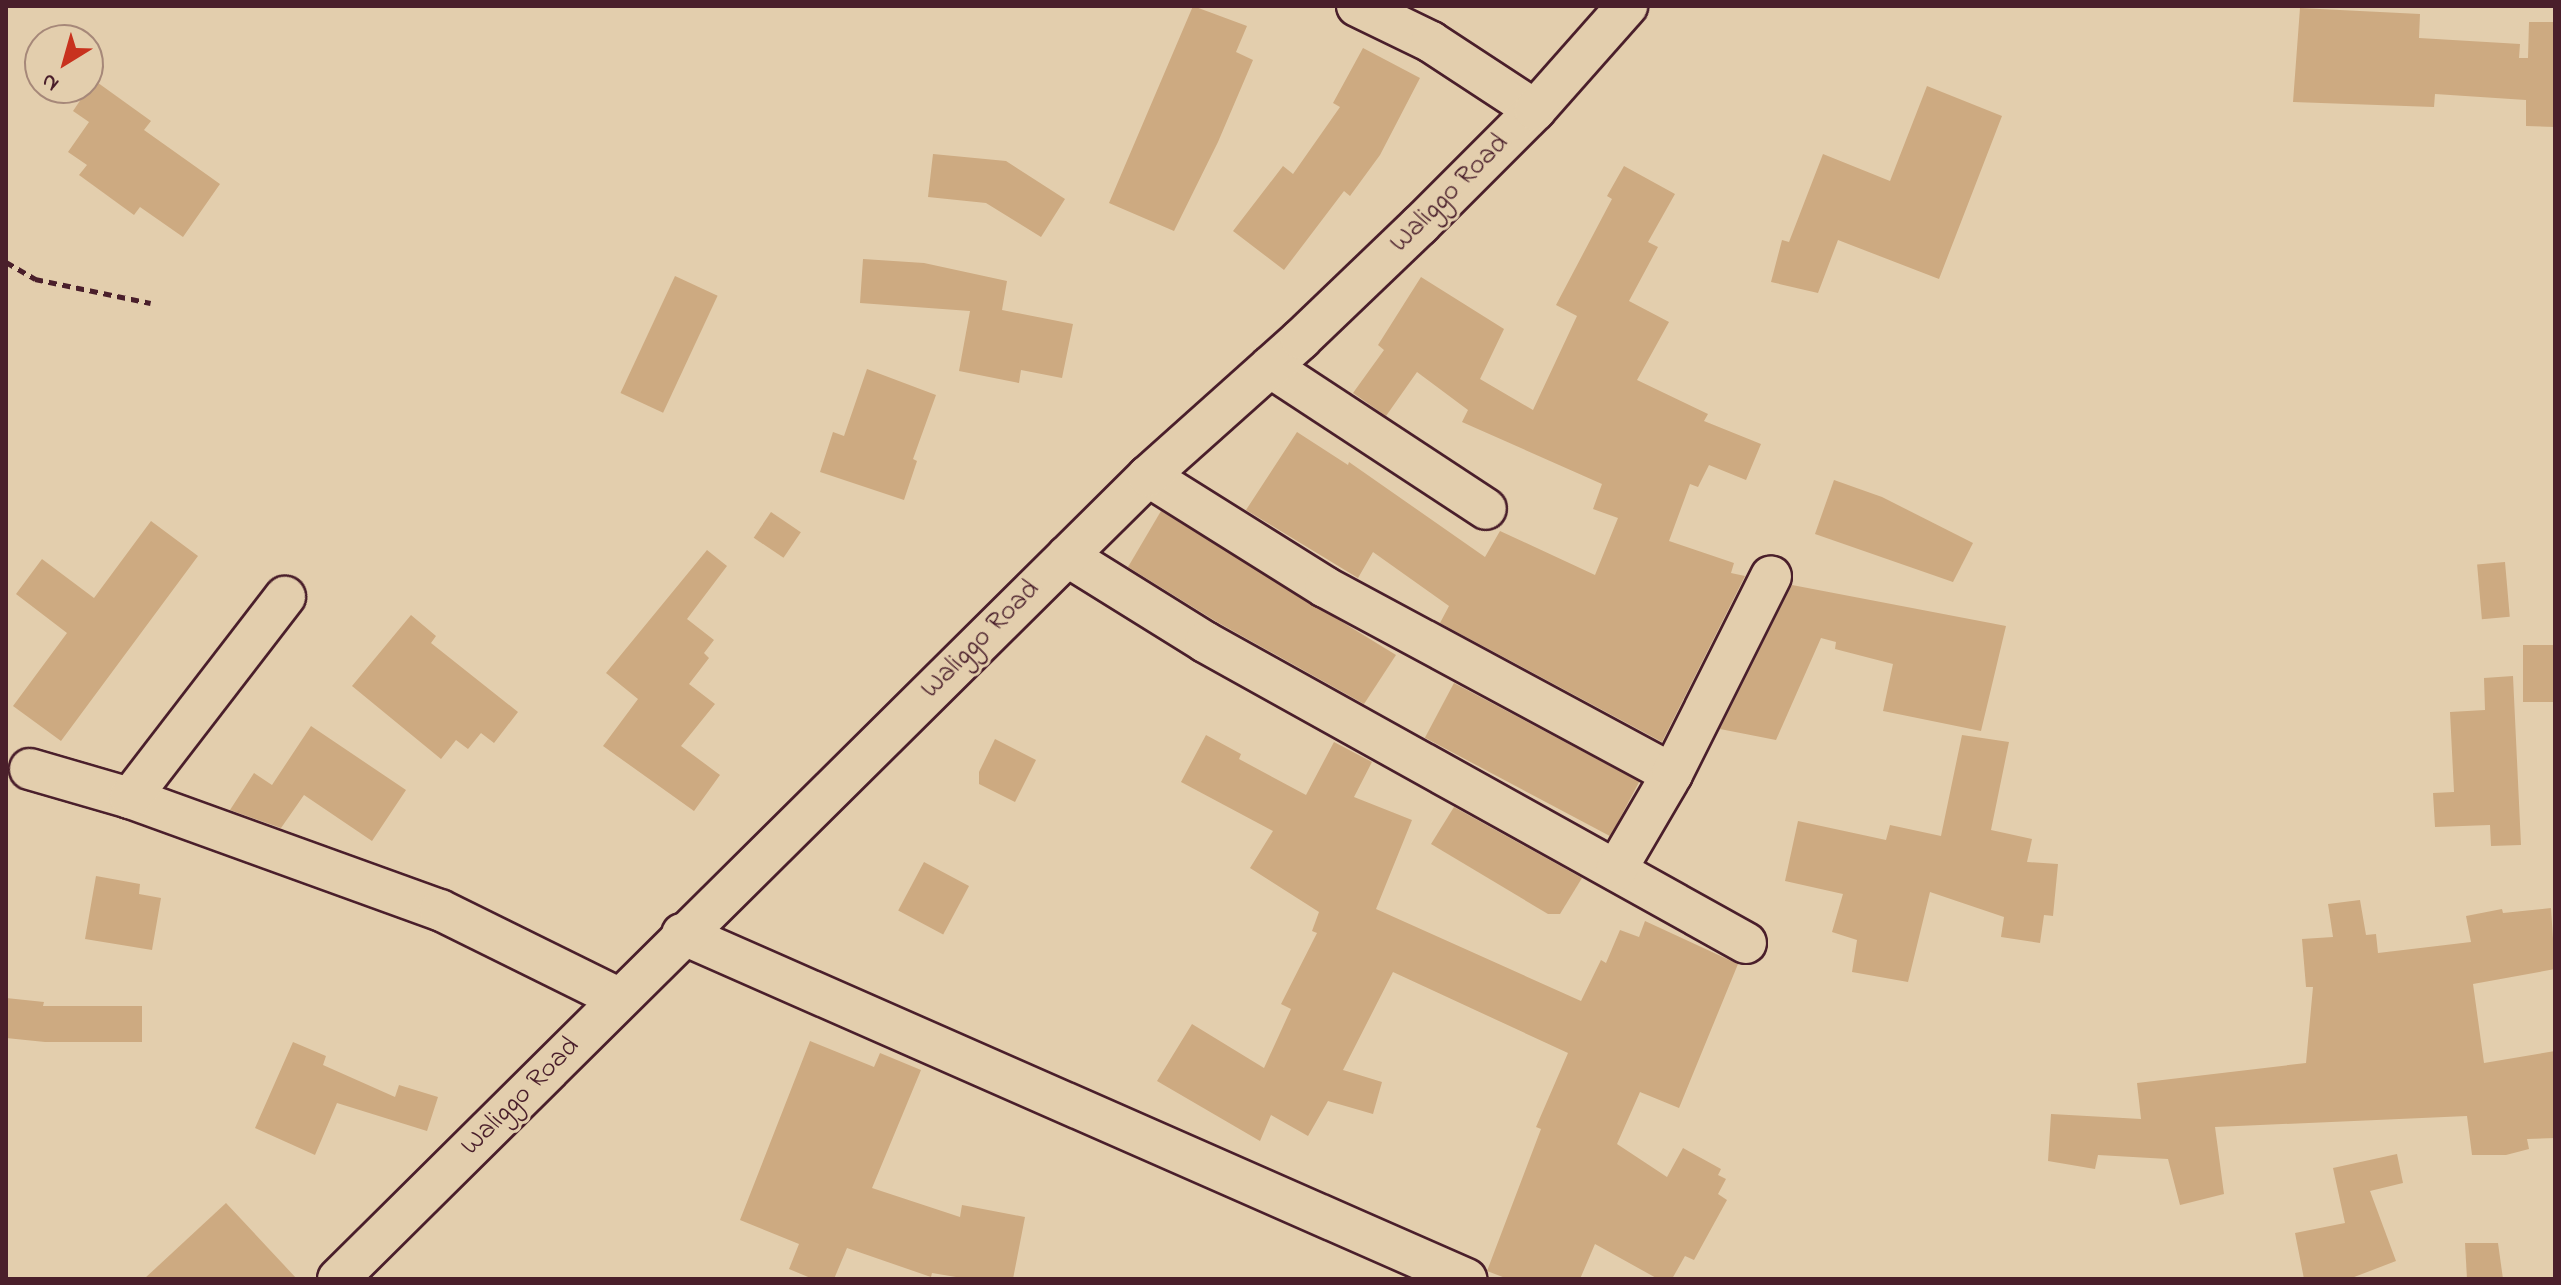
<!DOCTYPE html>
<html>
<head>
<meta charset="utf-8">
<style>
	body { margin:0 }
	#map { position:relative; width:2561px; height:1285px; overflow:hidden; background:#e3cead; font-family:"Indie Flower",sans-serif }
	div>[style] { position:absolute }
	.building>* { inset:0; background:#cdaa81; transform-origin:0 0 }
	.path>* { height:5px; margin-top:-2.5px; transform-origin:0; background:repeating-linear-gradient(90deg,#4a1f2b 0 8px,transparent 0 14px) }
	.roads { filter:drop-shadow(2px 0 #4a1f2b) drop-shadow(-2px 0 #4a1f2b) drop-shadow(0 2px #4a1f2b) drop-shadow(0 -2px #4a1f2b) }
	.minor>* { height:40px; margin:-20px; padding:0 20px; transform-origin:20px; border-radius:20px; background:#e3cead }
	span { translate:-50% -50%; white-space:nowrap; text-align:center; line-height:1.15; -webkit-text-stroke:6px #e3cead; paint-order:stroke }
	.street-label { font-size:28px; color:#4a1f2b }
	.frame { position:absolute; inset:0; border:8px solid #4a1f2b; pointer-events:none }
	.north { position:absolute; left:24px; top:24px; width:80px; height:80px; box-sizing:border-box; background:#e3cead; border:2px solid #a68879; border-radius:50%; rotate:217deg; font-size:22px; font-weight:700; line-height:32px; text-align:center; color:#4a1f2b }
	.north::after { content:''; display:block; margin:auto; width:28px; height:36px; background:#c8321e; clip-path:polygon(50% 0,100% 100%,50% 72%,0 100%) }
</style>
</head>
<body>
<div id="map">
	<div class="building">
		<div style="clip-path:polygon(1193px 6px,1247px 26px,1236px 52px,1253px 60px,1218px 142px,1174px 231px,1109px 203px)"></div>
		<div style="clip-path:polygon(2300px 8px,2420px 14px,2419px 38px,2520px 44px,2519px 58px,2528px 58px,2529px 22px,2555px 22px,2555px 127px,2526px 126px,2526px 100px,2435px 94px,2434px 107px,2293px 102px)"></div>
		<div style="clip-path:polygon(1363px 48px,1420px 78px,1380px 155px,1350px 196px,1344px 191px,1284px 270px,1233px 231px,1283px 166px,1293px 174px,1340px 107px,1333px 103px)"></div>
		<div style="clip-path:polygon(94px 80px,151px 121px,144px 130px,220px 184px,183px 237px,140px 207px,134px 215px,79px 175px,87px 165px,68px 152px,89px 122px,73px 111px)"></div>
		<div style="clip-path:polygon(1927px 86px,2002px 116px,1939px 279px,1838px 240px,1818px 293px,1771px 282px,1782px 240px,1789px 242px,1823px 154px,1890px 181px)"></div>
		<div style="clip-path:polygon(933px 154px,1006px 161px,1065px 199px,1041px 237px,986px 203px,928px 197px)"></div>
		<div style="clip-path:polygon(1624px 166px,1675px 194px,1648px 242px,1658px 247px,1629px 301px,1669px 322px,1637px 380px,1708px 414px,1704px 421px,1761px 444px,1746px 480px,1709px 465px,1698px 487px,1690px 484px,1669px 541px,1734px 563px,1731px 573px,1745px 576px,1662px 742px,1440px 623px,1449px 606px,1373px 552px,1358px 578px,1246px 510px,1297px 432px,1348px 465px,1349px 462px,1485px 557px,1500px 531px,1595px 575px,1618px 518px,1593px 509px,1602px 484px,1462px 422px,1468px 410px,1417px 372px,1386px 416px,1353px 393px,1384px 350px,1378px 345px,1421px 277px,1504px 329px,1480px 379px,1533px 410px,1577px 316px,1556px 305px,1612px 199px,1607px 196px)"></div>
		<div style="clip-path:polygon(863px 259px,924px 263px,1007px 281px,1002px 310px,1073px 324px,1062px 378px,1021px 370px,1019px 383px,959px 371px,970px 311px,860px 303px)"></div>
		<div style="left:675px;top:276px;width:47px;height:129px;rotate:25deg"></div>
		<div style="clip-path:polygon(867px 369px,936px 395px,913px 459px,917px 461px,904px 500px,820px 472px,833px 432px,844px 436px)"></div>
		<div style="clip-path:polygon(1834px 480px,1882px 497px,1973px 543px,1953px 582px,1815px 534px)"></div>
		<div style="clip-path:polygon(1161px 511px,1396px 655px,1364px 704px,1217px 622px,1128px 567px)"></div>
		<div style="left:771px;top:512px;width:36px;height:31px;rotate:34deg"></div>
		<div style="clip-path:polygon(151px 521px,198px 556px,61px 741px,13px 706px,67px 633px,16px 594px,42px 559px,94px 598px)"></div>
		<div style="clip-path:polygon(707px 550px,727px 566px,687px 619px,714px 640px,704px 653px,709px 658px,689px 684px,715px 704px,681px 746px,720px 775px,694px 811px,603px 746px,638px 699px,606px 673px)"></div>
		<div style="left:2505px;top:562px;width:55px;height:28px;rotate:85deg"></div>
		<div style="clip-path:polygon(1792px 585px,2006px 626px,1981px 731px,1883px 711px,1893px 664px,1835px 649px,1836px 642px,1821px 638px,1776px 740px,1720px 729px)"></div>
		<div style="clip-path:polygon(411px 615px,436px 636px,431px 643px,518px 712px,494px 743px,481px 733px,468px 749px,456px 740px,441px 759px,352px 686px)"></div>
		<div style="left:2523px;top:645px;width:32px;height:57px"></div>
		<div style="clip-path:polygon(2513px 676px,2521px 845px,2491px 846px,2490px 825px,2435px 827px,2433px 793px,2454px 792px,2450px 712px,2485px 710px,2484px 678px)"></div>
		<div style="left:1454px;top:683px;width:210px;height:62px;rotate:28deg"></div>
		<div style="clip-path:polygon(311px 726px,406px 790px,372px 841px,304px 795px,281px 828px,230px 810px,254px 773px,272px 785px)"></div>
		<div style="clip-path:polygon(1206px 735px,1241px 754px,1239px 759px,1306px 795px,1334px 742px,1372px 762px,1354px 797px,1412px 820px,1376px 909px,1581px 1001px,1601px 960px,1606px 963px,1620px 930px,1639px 937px,1645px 921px,1738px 964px,1679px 1108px,1640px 1092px,1617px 1144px,1667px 1177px,1683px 1148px,1721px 1169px,1718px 1175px,1726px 1179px,1718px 1194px,1727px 1200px,1694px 1260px,1685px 1256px,1672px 1279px,1658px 1279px,1595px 1244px,1580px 1279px,1508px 1279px,1487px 1271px,1541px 1129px,1536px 1127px,1568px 1053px,1393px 972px,1343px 1070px,1382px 1082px,1373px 1114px,1328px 1101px,1308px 1136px,1271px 1115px,1260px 1141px,1157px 1081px,1192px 1024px,1264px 1068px,1291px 1009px,1281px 1004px,1317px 933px,1312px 931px,1319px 912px,1250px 868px,1273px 831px,1181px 782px)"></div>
		<div style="clip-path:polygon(1962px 735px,2009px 742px,1991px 830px,2032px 839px,2027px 862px,2058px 864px,2053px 916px,2044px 915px,2040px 943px,2001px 937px,2004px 917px,1930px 892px,1908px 982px,1852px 972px,1857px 940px,1832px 932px,1843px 894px,1785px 881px,1798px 821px,1886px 840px,1890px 825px,1941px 836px)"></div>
		<div style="clip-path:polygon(995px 739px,1036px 760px,1015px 802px,979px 784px,979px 772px)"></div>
		<div style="clip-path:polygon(1454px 807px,1582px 878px,1560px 914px,1548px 914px,1431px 844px)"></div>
		<div style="left:924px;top:862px;width:51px;height:55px;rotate:28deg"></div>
		<div style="clip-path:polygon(96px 876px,140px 884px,139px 894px,161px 898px,152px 950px,85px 939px)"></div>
		<div style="clip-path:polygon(2360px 900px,2366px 935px,2376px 934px,2378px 953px,2471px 942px,2466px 916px,2502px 909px,2503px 913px,2551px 908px,2555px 969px,2473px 984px,2484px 1063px,2555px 1051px,2555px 1138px,2527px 1139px,2529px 1149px,2506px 1155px,2472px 1155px,2467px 1116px,2215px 1127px,2224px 1194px,2180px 1205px,2168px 1159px,2098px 1155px,2095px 1169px,2048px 1161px,2051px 1114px,2141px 1119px,2137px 1083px,2306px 1063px,2313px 987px,2306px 987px,2302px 939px,2333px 937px,2328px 904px)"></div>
		<div style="clip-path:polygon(6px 998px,44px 1002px,43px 1006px,142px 1006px,142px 1042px,45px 1042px,6px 1038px)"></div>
		<div style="clip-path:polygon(810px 1041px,874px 1067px,880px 1053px,921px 1070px,872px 1188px,960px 1217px,962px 1205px,1025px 1217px,1013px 1279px,968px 1279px,932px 1273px,931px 1277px,847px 1248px,834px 1279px,813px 1279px,789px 1269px,799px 1244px,740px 1220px)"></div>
		<div style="clip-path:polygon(293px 1042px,326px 1056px,323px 1065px,395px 1097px,399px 1085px,438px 1097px,427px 1131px,337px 1103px,315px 1155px,255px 1128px)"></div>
		<div style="clip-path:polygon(2397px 1154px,2403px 1183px,2370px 1191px,2396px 1261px,2349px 1279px,2304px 1279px,2295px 1233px,2345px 1223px,2333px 1168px)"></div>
		<div style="clip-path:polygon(226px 1203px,297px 1279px,144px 1279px)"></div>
		<div style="clip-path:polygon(2465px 1243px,2498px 1243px,2503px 1279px,2467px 1279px)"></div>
	</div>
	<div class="path">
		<div style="left:6px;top:262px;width:34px;rotate:30deg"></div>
		<div style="left:35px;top:279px;width:118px;rotate:11.7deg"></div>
	</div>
	<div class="roads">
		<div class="minor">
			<div style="left:1357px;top:6px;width:82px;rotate:25.9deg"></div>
			<div style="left:1431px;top:42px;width:124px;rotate:33.2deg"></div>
			<div style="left:1270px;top:367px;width:258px;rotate:33.3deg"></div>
			<div style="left:1148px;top:476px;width:209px;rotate:32.1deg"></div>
			<div style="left:1325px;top:587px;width:394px;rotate:28.3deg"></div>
			<div style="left:1067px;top:556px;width:163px;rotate:31.9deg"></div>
			<div style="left:1205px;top:642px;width:619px;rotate:29.09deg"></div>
			<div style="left:30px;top:769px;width:104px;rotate:16.2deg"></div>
			<div style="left:130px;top:798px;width:330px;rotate:19.9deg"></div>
			<div style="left:440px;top:910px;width:199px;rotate:26.3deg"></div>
			<div style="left:130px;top:798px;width:254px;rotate:-52.4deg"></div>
			<div style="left:1616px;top:870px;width:111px;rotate:-59.7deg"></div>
			<div style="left:1672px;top:774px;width:221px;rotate:-63.4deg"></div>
			<div style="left:682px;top:934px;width:857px;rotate:23.75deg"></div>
			<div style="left:338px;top:1279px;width:1141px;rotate:-44.75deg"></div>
			<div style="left:1148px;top:476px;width:205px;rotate:-41.8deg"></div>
			<div style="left:1301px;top:339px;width:165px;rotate:-43.8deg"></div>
			<div style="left:1420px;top:225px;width:163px;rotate:-45deg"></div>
			<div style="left:1535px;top:110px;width:139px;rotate:-48.5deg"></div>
		</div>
	</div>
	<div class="street-label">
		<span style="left:1450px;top:194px;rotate:-45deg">Waliggo Road</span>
		<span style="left:981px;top:640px;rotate:-45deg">Waliggo Road</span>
		<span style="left:521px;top:1097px;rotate:-45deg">Waliggo Road</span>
	</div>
	<div class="frame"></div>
	<div class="north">N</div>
</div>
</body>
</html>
